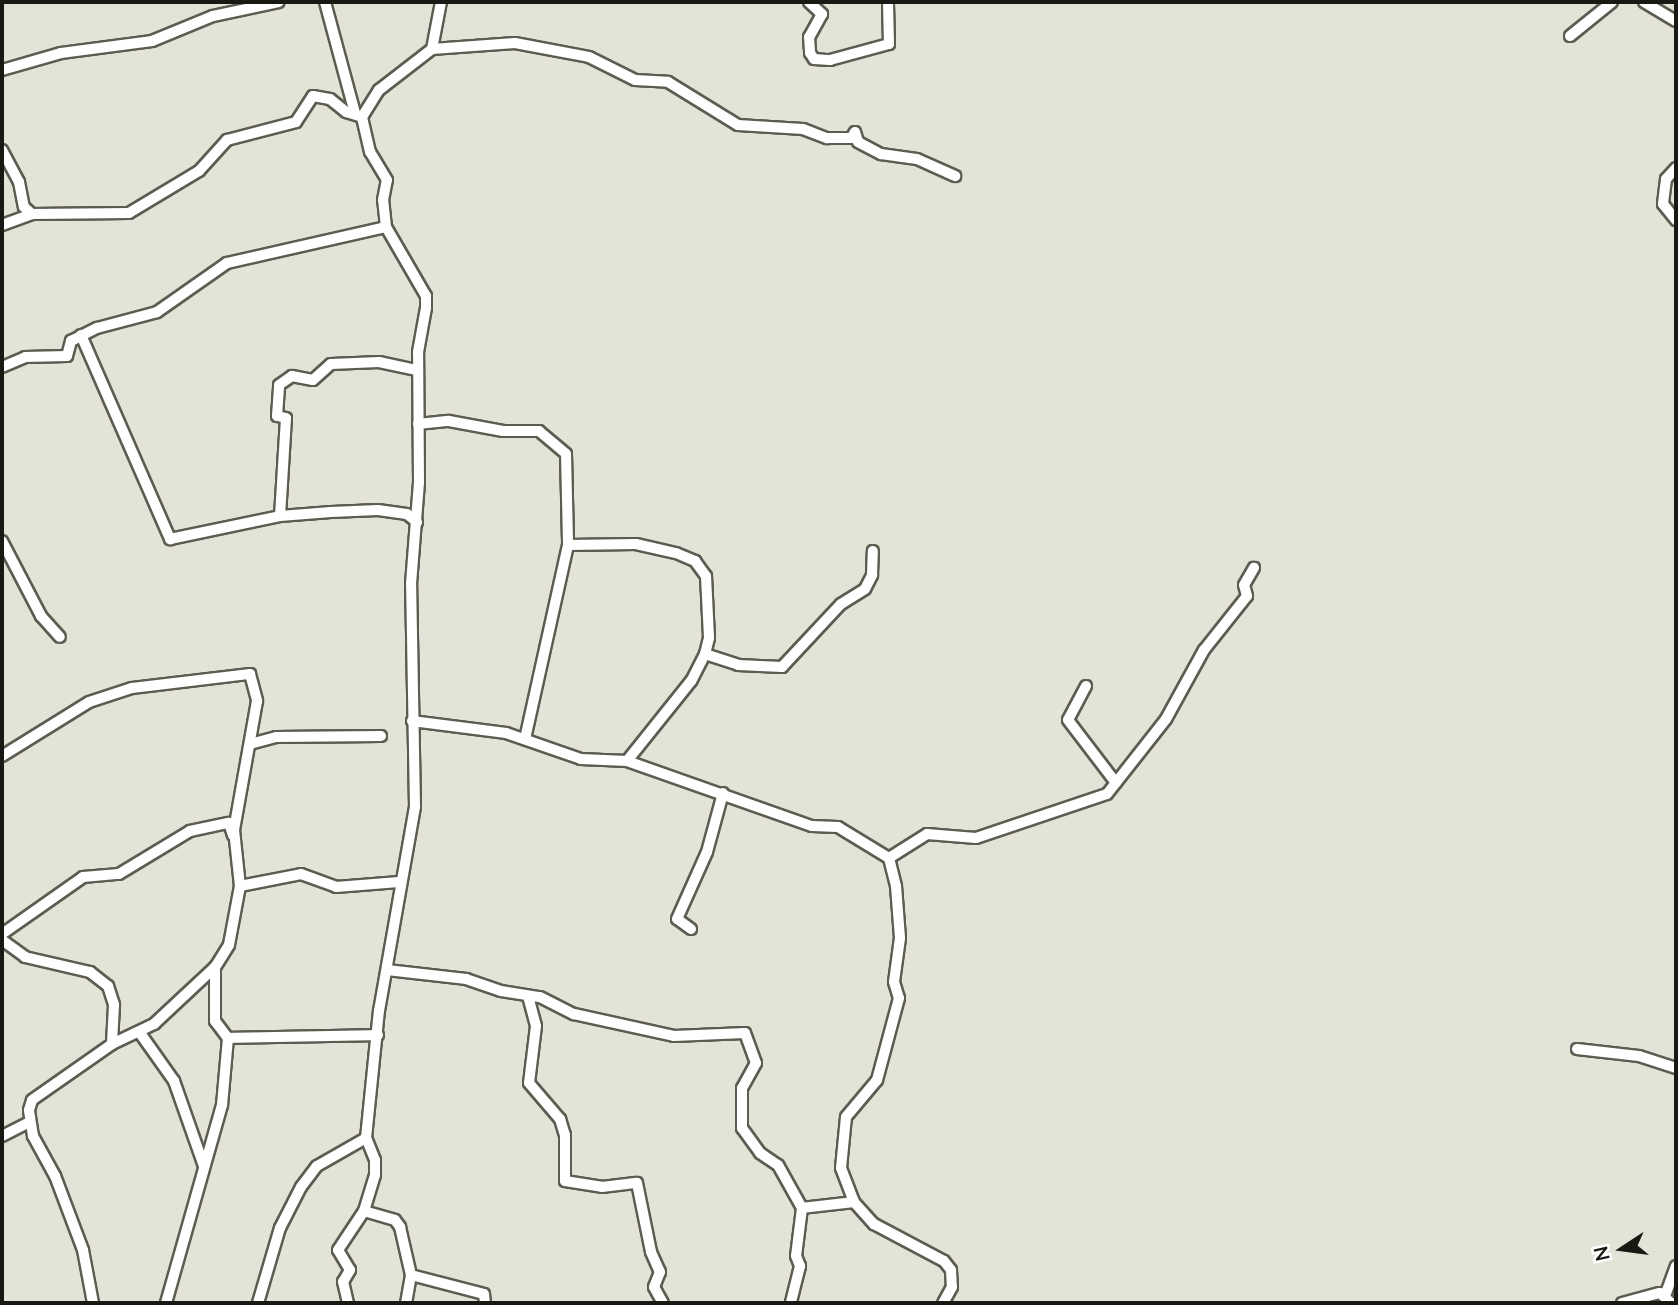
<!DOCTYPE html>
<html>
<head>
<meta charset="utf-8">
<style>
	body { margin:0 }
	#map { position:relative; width:1678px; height:1305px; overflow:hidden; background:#e4e3d7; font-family:Lato,sans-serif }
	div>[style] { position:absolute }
	.roads { filter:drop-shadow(2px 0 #5d5c51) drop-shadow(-2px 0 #5d5c51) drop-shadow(0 2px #5d5c51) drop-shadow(0 -2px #5d5c51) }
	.street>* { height:10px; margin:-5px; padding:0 5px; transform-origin:5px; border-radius:5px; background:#fff }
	span { translate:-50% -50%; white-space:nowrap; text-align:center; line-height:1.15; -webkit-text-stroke:5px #fff; paint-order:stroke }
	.frame { position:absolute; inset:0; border:4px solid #191914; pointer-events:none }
	.north { position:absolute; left:1587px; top:1214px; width:70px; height:70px; -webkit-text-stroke:5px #fff; paint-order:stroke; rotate:257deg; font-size:19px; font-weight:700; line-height:28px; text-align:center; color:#191914 }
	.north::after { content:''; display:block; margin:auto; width:24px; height:32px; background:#191914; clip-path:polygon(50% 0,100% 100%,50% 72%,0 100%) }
</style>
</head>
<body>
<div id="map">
	<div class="roads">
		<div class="street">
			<div style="left:325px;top:2px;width:115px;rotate:74.9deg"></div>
			<div style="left:809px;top:2px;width:18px;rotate:43deg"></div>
			<div style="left:822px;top:14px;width:26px;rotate:119deg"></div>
			<div style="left:809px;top:37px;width:16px;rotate:86deg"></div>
			<div style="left:810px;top:53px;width:7px;rotate:56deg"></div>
			<div style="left:814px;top:59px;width:16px;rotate:4deg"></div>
			<div style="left:830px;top:60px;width:61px;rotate:-15.2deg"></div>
			<div style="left:889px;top:44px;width:42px;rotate:-91.4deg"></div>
			<div style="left:1644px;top:2px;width:37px;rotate:31deg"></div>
			<div style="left:1570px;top:36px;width:54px;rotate:-39deg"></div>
			<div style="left:432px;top:49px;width:83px;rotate:-4.1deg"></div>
			<div style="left:515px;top:43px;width:75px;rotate:10.7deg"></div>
			<div style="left:589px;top:57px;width:51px;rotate:26.6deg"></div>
			<div style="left:635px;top:80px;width:33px;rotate:3deg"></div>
			<div style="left:668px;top:82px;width:82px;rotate:31.6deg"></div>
			<div style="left:738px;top:125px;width:65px;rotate:3.5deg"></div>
			<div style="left:803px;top:129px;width:26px;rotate:21deg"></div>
			<div style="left:827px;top:138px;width:24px"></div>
			<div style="left:851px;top:138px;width:7px;rotate:-56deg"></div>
			<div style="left:855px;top:132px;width:10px;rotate:73deg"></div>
			<div style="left:858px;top:142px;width:26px;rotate:28deg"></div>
			<div style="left:881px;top:154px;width:36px;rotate:8deg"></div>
			<div style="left:917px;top:159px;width:42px;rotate:24.1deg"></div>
			<div style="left:2px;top:70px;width:61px;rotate:-16.1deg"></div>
			<div style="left:61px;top:53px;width:92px;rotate:-7.5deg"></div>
			<div style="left:152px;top:41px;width:66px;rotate:-22.3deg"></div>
			<div style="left:213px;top:16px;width:67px;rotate:-12deg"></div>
			<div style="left:2px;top:150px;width:36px;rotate:62deg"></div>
			<div style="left:19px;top:182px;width:25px;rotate:79deg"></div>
			<div style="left:24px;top:207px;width:11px;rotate:41deg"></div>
			<div style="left:1676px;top:168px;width:15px;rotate:132deg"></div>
			<div style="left:1666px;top:179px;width:25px;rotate:97deg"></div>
			<div style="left:1663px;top:204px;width:21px;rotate:51deg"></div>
			<div style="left:2px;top:225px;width:32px;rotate:-20deg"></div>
			<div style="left:32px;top:214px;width:97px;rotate:-0.6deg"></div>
			<div style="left:129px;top:213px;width:82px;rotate:-31deg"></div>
			<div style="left:199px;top:171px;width:42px;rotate:-47.9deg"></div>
			<div style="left:227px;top:140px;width:71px;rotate:-14.6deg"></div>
			<div style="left:296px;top:122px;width:31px;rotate:-57deg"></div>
			<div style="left:313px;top:96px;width:17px;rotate:10deg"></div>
			<div style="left:330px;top:99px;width:21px;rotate:39deg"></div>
			<div style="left:346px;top:112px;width:17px;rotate:17deg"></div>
			<div style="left:81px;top:335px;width:223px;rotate:66.4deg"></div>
			<div style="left:170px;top:539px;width:112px;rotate:-11.8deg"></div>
			<div style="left:280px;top:516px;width:51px;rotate:-4.5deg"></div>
			<div style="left:331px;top:512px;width:47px;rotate:-2.4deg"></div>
			<div style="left:378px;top:510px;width:29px;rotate:8deg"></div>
			<div style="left:407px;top:514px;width:13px;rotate:39deg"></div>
			<div style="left:2px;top:367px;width:25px;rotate:-23deg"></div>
			<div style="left:25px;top:357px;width:42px;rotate:-1.4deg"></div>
			<div style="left:67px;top:356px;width:16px;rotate:-75deg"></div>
			<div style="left:71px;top:341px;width:29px;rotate:-27deg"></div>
			<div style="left:97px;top:328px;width:62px;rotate:-14.9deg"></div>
			<div style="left:157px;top:312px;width:85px;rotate:-35deg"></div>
			<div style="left:227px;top:263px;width:163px;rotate:-12.8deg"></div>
			<div style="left:418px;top:424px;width:31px;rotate:-6deg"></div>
			<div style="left:449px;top:421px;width:55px;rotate:10.5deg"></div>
			<div style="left:503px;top:431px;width:36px"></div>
			<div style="left:539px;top:431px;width:35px;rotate:40deg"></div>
			<div style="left:566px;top:454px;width:91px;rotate:88.7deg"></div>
			<div style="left:568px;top:545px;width:68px;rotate:-0.8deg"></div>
			<div style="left:636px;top:544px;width:41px;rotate:12.7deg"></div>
			<div style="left:676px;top:553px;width:21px;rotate:23deg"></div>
			<div style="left:695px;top:561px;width:19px;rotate:54deg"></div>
			<div style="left:706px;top:576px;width:62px;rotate:87.2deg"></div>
			<div style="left:709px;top:638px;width:16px;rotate:104deg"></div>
			<div style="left:705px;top:654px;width:30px;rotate:117deg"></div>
			<div style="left:691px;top:681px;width:102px;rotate:128.7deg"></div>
			<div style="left:280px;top:516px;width:98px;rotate:-86.5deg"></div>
			<div style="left:286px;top:418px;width:9px;rotate:-167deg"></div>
			<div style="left:277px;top:416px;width:31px;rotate:-86deg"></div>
			<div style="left:279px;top:385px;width:16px;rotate:-35deg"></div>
			<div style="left:292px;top:376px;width:21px;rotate:11deg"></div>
			<div style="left:313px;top:380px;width:24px;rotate:-42deg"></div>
			<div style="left:331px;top:364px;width:48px;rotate:-2.4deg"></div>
			<div style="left:379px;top:362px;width:40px;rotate:12deg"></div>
			<div style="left:2px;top:541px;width:85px;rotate:62.5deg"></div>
			<div style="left:41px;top:616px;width:28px;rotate:48deg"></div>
			<div style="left:705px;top:654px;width:35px;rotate:18deg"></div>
			<div style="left:738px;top:665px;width:44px;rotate:2.6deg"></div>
			<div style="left:782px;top:667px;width:86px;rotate:-46.9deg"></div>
			<div style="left:841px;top:604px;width:28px;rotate:-32deg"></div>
			<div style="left:865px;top:589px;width:16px;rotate:-63deg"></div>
			<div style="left:872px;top:575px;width:24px;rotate:-88deg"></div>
			<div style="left:1086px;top:686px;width:38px;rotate:118deg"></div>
			<div style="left:1068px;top:720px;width:79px;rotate:52.7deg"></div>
			<div style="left:412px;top:721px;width:95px;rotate:7.3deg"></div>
			<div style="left:506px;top:733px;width:79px;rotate:19.1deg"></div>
			<div style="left:581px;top:759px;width:46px;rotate:2.5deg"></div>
			<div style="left:627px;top:761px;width:196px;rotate:19.4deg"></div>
			<div style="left:812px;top:826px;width:26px;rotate:2deg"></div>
			<div style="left:838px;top:827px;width:60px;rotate:31.3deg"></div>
			<div style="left:889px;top:858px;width:29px;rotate:76deg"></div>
			<div style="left:896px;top:886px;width:52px;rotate:85.6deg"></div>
			<div style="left:900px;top:938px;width:44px;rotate:97.8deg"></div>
			<div style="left:894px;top:982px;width:17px;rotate:73deg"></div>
			<div style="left:899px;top:998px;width:85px;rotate:105deg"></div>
			<div style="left:877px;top:1080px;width:48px;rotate:130deg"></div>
			<div style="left:846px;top:1117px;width:51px;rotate:95.6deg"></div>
			<div style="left:841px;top:1168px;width:36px;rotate:69deg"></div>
			<div style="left:854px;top:1202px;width:30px;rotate:48deg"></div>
			<div style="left:874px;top:1224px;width:79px;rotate:27.9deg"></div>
			<div style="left:944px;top:1261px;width:11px;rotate:52deg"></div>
			<div style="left:951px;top:1270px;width:17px;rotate:87deg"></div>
			<div style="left:952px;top:1287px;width:18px;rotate:119deg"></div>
			<div style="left:525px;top:739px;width:199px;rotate:-77.5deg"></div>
			<div style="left:250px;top:744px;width:27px;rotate:-15deg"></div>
			<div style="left:276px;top:737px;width:105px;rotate:-0.5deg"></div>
			<div style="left:2px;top:756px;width:102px;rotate:-31.8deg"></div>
			<div style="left:89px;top:702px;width:45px;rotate:-18deg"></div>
			<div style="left:132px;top:688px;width:119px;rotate:-6.8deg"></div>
			<div style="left:250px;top:674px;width:28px;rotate:75deg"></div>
			<div style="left:257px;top:701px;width:131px;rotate:100.1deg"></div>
			<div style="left:234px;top:830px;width:56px;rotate:83.9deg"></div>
			<div style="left:240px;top:886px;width:60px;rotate:100.6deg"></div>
			<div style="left:229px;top:945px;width:26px;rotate:122deg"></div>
			<div style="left:215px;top:967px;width:54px;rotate:90deg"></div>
			<div style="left:215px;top:1021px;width:21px;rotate:53deg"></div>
			<div style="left:228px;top:1038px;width:67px;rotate:95.1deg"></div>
			<div style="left:222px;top:1105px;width:206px;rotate:105.8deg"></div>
			<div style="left:889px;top:858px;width:45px;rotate:-32.3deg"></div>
			<div style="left:927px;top:834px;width:49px;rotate:4.7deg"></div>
			<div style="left:976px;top:838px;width:138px;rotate:-18.6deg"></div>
			<div style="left:1107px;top:794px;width:95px;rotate:-51.8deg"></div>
			<div style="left:1166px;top:719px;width:79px;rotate:-61.2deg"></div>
			<div style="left:1204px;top:650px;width:69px;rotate:-51.5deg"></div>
			<div style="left:1247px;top:596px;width:11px;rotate:-105deg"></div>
			<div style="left:1244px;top:585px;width:20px;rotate:-60deg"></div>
			<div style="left:240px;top:886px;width:62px;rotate:-11.1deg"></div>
			<div style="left:301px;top:874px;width:37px;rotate:20deg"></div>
			<div style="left:336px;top:887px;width:63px;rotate:-4.5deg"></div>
			<div style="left:691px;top:929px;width:17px;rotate:-144deg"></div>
			<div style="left:677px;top:919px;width:73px;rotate:-65.9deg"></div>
			<div style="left:707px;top:852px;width:61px;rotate:-74.8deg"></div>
			<div style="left:2px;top:934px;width:99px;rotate:-35.1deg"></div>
			<div style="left:83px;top:877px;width:36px;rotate:-5deg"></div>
			<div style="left:119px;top:874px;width:83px;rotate:-31.2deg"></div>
			<div style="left:190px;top:831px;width:40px;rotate:-12deg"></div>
			<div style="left:229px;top:823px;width:13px;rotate:72deg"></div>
			<div style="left:2px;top:940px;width:29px;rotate:36deg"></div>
			<div style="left:25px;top:957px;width:67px;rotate:13deg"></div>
			<div style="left:90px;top:972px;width:23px;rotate:38deg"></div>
			<div style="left:108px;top:986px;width:20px;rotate:72deg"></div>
			<div style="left:114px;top:1005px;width:39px;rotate:93deg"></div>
			<div style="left:387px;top:970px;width:80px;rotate:6.5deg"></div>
			<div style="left:466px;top:979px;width:37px;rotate:19deg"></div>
			<div style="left:501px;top:991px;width:39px;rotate:9deg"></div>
			<div style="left:540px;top:997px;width:38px;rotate:27deg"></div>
			<div style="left:574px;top:1014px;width:102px;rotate:12.4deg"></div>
			<div style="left:674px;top:1036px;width:71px;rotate:-2.4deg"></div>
			<div style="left:745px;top:1033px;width:32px;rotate:70deg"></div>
			<div style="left:756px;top:1063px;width:29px;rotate:119deg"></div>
			<div style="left:742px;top:1088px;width:40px;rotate:90deg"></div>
			<div style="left:742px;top:1128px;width:31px;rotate:54deg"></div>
			<div style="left:760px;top:1153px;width:22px;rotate:34deg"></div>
			<div style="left:778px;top:1165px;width:49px;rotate:60.8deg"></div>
			<div style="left:802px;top:1208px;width:48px;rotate:97.1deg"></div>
			<div style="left:796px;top:1256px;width:11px;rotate:68deg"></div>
			<div style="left:800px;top:1266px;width:38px;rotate:104deg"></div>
			<div style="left:528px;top:996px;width:31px;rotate:75deg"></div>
			<div style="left:536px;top:1026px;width:57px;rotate:97deg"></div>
			<div style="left:529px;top:1083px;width:48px;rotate:49.3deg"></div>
			<div style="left:560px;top:1119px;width:17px;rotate:73deg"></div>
			<div style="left:565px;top:1135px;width:46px;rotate:90deg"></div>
			<div style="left:565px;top:1181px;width:37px;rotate:9deg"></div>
			<div style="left:602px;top:1187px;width:35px;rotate:-7deg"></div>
			<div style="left:637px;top:1183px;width:70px;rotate:78.5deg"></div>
			<div style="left:651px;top:1252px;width:22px;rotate:66deg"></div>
			<div style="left:660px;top:1272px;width:16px;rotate:112deg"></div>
			<div style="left:654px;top:1287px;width:18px;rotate:61deg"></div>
			<div style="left:140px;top:1033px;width:59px;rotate:54.7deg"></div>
			<div style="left:174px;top:1081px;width:90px;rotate:70.6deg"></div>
			<div style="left:228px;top:1038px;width:150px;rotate:-1.1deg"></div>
			<div style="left:1577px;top:1049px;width:62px;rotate:6.4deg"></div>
			<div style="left:1639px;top:1056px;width:39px;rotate:18deg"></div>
			<div style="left:2px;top:1136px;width:30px;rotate:-27deg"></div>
			<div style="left:802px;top:1208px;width:52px;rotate:-6.6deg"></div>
			<div style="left:364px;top:1211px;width:32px;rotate:16deg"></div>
			<div style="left:395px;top:1220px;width:9px;rotate:54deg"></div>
			<div style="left:400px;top:1227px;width:49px;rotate:77.1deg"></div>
			<div style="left:411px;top:1275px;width:28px;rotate:100deg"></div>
			<div style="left:411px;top:1275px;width:75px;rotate:14.6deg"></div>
			<div style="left:484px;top:1294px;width:9px;rotate:84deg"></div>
			<div style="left:1665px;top:1296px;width:32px;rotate:-70deg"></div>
			<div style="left:93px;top:1303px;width:54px;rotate:-100.7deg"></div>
			<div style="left:83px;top:1250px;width:79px;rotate:-110.7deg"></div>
			<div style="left:55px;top:1176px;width:46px;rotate:-118.8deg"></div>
			<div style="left:33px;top:1136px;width:26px;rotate:-99deg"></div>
			<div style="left:29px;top:1110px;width:10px;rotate:-73deg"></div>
			<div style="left:32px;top:1100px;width:98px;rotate:-35deg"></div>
			<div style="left:112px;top:1044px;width:47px;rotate:-25.5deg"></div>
			<div style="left:154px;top:1024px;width:83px;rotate:-43.1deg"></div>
			<div style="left:258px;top:1303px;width:78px;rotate:-73.7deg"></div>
			<div style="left:280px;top:1228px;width:46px;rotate:-62.9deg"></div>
			<div style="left:301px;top:1187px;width:26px;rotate:-53deg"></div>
			<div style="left:317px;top:1166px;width:56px;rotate:-29.7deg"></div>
			<div style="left:348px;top:1303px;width:22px;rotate:-103deg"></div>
			<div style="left:343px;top:1282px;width:14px;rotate:-60deg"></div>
			<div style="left:350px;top:1270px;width:23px;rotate:-121deg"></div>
			<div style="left:338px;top:1250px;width:47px;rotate:-56.3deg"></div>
			<div style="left:364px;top:1211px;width:38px;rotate:-73deg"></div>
			<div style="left:375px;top:1175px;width:15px;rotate:-90deg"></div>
			<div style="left:375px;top:1160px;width:24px;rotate:-112deg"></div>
			<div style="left:366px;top:1138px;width:128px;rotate:-84.2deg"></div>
			<div style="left:379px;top:1011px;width:207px;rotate:-80deg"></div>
			<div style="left:415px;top:807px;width:223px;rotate:-91deg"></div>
			<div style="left:411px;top:584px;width:102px;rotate:-85.5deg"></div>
			<div style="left:419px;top:482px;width:130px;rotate:-90.4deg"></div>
			<div style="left:418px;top:352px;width:45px;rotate:-79.7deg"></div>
			<div style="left:426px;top:308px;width:12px;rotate:-90deg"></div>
			<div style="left:426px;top:296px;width:80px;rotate:-120.1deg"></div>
			<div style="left:386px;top:227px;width:27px;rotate:-96deg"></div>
			<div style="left:383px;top:200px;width:20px;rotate:-79deg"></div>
			<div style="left:387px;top:180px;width:33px;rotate:-121deg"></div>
			<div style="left:370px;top:152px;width:36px;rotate:-103deg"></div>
			<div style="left:362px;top:117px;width:32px;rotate:-58deg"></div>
			<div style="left:379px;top:90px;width:67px;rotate:-37.7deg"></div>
			<div style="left:432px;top:49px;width:48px;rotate:-79.2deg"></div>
			<div style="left:1622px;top:1303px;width:39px;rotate:-15deg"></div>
			<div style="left:1660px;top:1293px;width:15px;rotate:42deg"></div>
		</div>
	</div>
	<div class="frame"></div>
	<div class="north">N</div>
</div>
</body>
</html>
